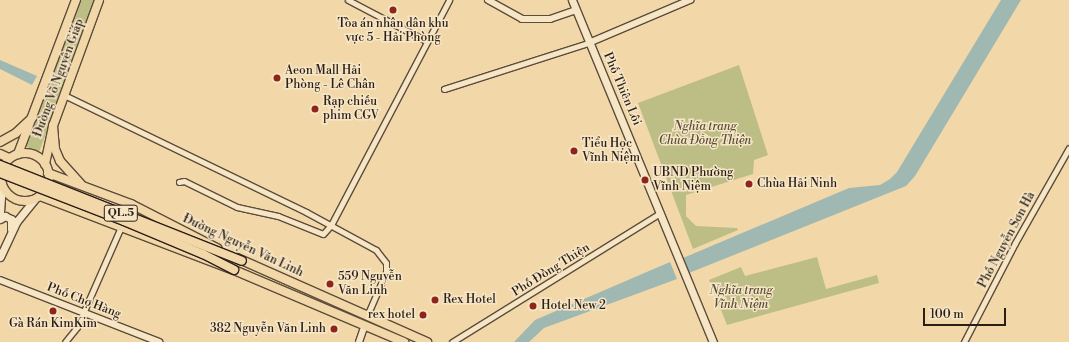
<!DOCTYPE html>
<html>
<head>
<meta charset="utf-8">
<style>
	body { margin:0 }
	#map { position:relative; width:1069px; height:342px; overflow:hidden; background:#f2d8a8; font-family:"Libre Bodoni",serif }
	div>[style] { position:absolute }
	.green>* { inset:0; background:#bcbe86 }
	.water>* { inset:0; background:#9fb8b2 }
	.roads { filter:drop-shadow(1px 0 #5c4c3b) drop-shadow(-1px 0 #5c4c3b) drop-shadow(0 1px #5c4c3b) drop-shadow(0 -1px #5c4c3b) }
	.minor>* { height:5px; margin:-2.5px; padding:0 2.5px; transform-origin:2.5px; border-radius:2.5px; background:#f7e6c6 }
	.tertiary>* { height:6px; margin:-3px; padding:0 3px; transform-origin:3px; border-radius:3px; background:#f7e6c6 }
	.secondary>* { height:7px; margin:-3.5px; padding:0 3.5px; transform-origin:3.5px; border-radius:3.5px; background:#f7e6c6 }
	.primary>* { height:8px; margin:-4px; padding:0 4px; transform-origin:4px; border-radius:4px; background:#f2d8a8 }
	.trunk>* { height:8px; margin:-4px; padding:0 4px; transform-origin:4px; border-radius:4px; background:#f2d8a8 }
	.trunk>.ring { margin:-4px; padding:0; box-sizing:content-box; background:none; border:8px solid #f2d8a8; border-radius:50% }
	.bridges { filter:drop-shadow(1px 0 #2a1e17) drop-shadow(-1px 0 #2a1e17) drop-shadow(0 1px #2a1e17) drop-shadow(0 -1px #2a1e17) }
	.trunk-bridge>* { height:8px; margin:-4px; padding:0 4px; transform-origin:4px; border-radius:4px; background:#f2d8a8 }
	.dots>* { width:11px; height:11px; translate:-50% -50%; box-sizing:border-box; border:2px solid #f7e6c6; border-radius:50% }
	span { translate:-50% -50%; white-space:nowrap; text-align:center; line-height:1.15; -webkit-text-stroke:3px #f7e6c6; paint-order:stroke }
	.shield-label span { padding:1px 3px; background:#f7e6c6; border:1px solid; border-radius:3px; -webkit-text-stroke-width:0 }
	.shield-label { font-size:11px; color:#2a1e17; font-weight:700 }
	.poi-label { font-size:12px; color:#2a1e17 }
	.left { translate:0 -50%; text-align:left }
	.right { translate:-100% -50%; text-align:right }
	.street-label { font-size:12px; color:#2a1e17 }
	.park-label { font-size:12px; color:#564e38; font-style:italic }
	.scale { position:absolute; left:923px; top:308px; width:83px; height:18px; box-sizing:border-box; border:2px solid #2a1e17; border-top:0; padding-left:5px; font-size:12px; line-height:14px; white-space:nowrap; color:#2a1e17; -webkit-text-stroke:3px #f7e6c6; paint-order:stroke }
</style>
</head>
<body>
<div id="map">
	<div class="green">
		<div style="clip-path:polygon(81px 0,96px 0,39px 152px,27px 147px,27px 145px)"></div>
		<div style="clip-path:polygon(739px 65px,768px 155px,754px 160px,753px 174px,686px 195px,686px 216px,696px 226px,737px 228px,738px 230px,693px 249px,638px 103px)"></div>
		<div style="clip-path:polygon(817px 257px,826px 289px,877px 275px,879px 283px,727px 325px,709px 280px,741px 267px,745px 276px)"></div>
	</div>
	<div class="water">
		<div style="clip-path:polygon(1001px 0,1021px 0,915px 176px,906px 186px,689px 273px,683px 258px,849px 188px,880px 185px,890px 179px,897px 172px)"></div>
		<div style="clip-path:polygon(0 60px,37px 76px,32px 85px,0 69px)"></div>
		<div style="clip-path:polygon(670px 262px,677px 279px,544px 328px,529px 342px,514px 342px,535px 320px)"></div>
	</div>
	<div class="roads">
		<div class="minor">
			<div style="left:348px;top:0;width:88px;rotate:27.7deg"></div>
			<div style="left:444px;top:89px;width:154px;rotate:-17.7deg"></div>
			<div style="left:64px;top:95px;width:269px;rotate:25.8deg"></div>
			<div style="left:306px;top:212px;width:80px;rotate:28.5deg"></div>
			<div style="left:376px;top:250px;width:16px;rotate:52deg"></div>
			<div style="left:386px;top:263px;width:9px;rotate:90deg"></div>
			<div style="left:386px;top:272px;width:48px;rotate:113.4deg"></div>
			<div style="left:179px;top:182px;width:5px;rotate:-11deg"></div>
			<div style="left:184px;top:181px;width:59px;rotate:26.1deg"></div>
			<div style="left:237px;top:207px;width:42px;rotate:12.4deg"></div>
			<div style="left:278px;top:216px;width:48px;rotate:21.8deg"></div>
			<div style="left:323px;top:234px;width:12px;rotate:-48deg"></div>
			<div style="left:331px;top:225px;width:254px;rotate:-62.3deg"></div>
			<div style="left:65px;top:342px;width:19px;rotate:-51deg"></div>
			<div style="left:77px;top:327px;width:109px;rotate:-66.3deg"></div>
			<div style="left:452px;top:342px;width:245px;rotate:-31.8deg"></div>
			<div style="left:964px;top:342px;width:111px;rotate:-62.7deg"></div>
			<div style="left:1015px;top:243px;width:109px;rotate:-60.4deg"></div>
		</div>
		<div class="tertiary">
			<div style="left:488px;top:0;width:39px;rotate:29deg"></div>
			<div style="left:522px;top:19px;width:28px"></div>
			<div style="left:550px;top:19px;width:28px;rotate:-19deg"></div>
			<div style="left:591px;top:42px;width:108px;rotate:-23deg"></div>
			<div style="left:0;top:280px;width:171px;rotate:21.3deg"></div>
			<div style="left:359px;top:342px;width:18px;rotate:-71deg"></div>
		</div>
		<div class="secondary">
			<div style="left:572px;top:0;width:370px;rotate:67.6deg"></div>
			<div style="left:0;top:212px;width:26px;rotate:-86deg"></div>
			<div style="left:0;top:219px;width:6px;rotate:-31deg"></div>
			<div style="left:5px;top:216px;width:7px;rotate:27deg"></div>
			<div style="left:11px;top:219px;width:10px;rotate:90deg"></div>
			<div style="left:0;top:257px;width:40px;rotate:-65deg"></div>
			<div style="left:17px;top:221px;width:28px;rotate:-51deg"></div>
		</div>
		<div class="primary">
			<div style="left:18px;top:154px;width:165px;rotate:-69.4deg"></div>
			<div style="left:45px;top:164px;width:39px;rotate:-78deg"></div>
			<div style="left:53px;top:126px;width:134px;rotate:-69.9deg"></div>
		</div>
		<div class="trunk">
			<div style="left:53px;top:126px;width:23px;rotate:85deg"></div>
			<div style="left:55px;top:149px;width:13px;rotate:67deg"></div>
			<div style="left:60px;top:161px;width:31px;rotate:48deg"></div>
			<div style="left:0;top:142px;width:18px;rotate:-29deg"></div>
			<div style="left:16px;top:133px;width:22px;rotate:-43deg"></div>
			<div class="ring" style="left:1px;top:153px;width:40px;height:40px"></div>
			<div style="left:0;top:154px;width:10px;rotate:24deg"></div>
			<div style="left:48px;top:173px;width:89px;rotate:20.5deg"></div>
			<div style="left:131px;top:204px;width:97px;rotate:27.1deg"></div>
			<div style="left:40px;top:196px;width:208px;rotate:20.9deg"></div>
			<div style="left:234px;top:270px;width:185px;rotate:23deg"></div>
			<div style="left:237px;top:258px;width:208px;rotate:23.9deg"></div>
		</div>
	</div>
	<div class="bridges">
		<div class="trunk-bridge">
			<div style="left:0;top:165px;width:260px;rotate:21.6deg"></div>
			<div style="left:0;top:173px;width:133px;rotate:21.2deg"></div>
			<div style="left:124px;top:221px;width:86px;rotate:22.7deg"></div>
			<div style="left:203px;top:254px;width:35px;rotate:27deg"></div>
		</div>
	</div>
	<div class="dots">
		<div style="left:393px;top:10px;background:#8f2418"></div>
		<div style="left:277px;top:78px;background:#8f2418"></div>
		<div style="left:315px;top:109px;background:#8f2418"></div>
		<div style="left:574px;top:151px;background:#8f2418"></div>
		<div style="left:645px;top:180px;background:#8f2418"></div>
		<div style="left:749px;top:184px;background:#8f2418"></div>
		<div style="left:330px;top:284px;background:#8f2418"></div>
		<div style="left:435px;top:300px;background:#8f2418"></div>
		<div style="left:533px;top:306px;background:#8f2418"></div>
		<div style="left:53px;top:311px;background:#8f2418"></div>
		<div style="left:423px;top:315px;background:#8f2418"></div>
		<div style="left:334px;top:329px;background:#8f2418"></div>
	</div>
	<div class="shield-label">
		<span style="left:121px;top:213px">QL.5</span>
	</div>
	<div class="poi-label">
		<span style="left:393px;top:31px">Tòa án nhân dân khu<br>vực 5 - Hải Phòng</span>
		<span class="left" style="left:285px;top:78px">Aeon Mall Hải<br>Phòng - Lê Chân</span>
		<span class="left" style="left:323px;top:109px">Rạp chiếu<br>phim CGV</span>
		<span class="left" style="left:582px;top:151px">Tiểu Học<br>Vĩnh Niệm</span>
		<span class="left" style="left:653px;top:180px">UBND Phường<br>Vĩnh Niệm</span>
		<span class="left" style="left:757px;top:184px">Chùa Hải Ninh</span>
		<span class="left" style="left:338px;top:284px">559 Nguyễn<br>Văn Linh</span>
		<span class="left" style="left:443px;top:300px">Rex Hotel</span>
		<span class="left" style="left:541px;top:306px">Hotel New 2</span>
		<span class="right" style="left:415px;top:315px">rex hotel</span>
		<span style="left:53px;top:324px">Gà Rán KimKim</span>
		<span class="right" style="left:326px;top:329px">382 Nguyễn Văn Linh</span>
	</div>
	<div class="street-label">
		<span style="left:59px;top:78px;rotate:-70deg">Đường Võ Nguyên Giáp</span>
		<span style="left:622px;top:89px;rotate:67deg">Phố Thiên Lôi</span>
		<span style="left:1007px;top:240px;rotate:-62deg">Phố Nguyễn Sơn Hà</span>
		<span style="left:243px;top:246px;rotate:25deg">Đường Nguyễn Văn Linh</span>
		<span style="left:551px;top:270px;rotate:-32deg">Phố Đồng Thiện</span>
		<span style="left:84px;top:301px;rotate:21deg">Phố Chợ Hàng</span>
	</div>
	<div class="park-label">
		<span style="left:705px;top:134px">Nghĩa trang<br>Chùa Đồng Thiện</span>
		<span style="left:741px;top:298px">Nghĩa trang<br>Vĩnh Niệm</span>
	</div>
	<div class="scale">100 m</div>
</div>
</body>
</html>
